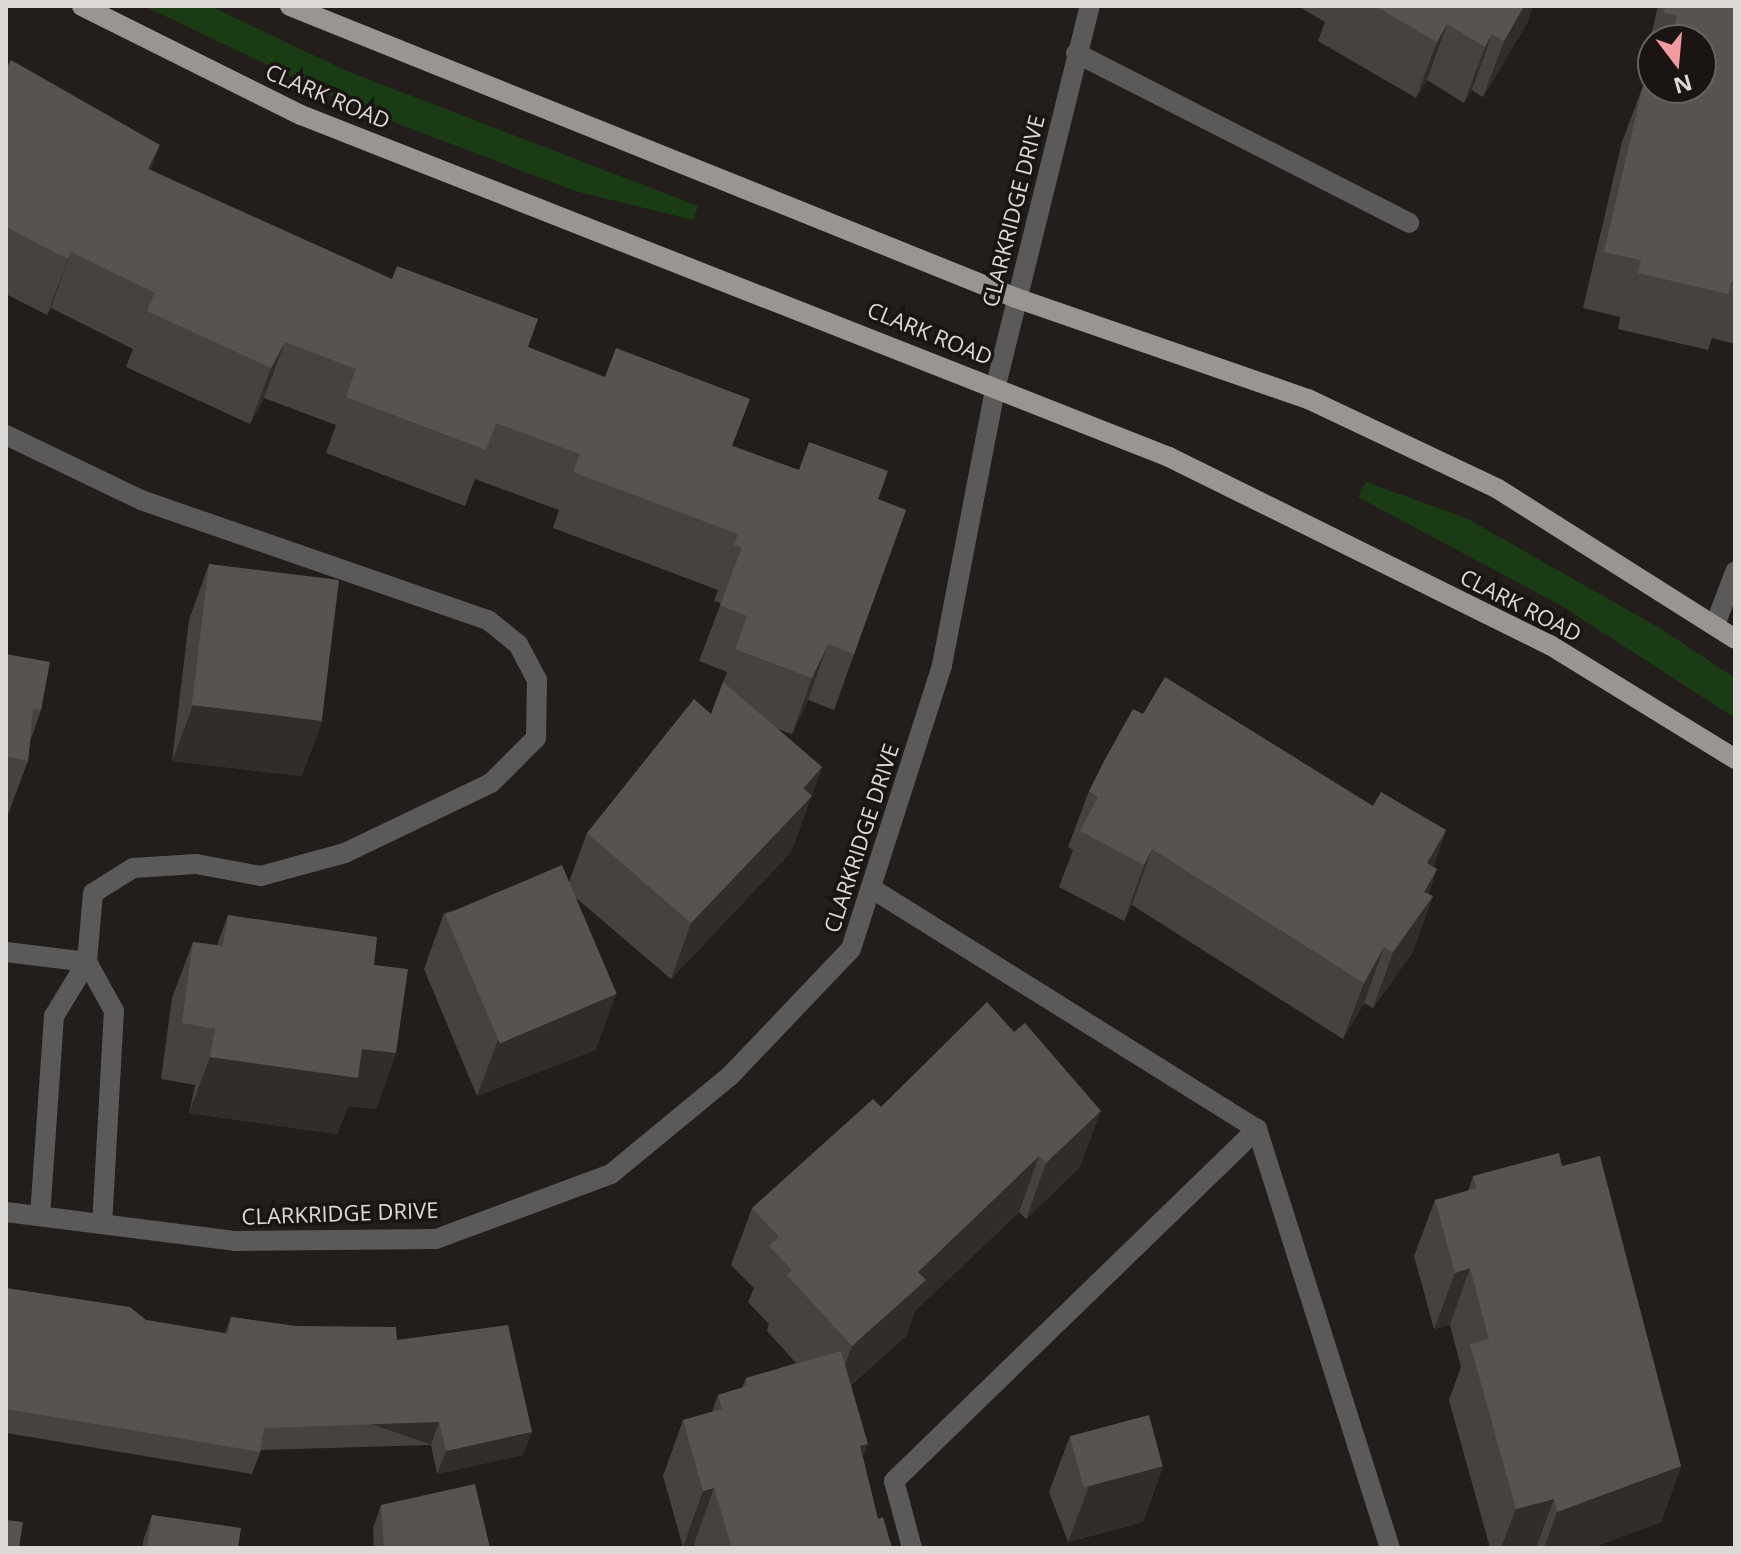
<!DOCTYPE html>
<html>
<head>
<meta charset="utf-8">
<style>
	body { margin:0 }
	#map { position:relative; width:1741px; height:1554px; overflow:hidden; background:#231e1b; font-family:"Open Sans",sans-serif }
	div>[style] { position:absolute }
	.green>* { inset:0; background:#193c14 }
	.minor>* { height:20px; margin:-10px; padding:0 10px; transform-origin:10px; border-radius:10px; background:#5c5a58 }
	.major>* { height:20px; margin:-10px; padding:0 10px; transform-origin:10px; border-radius:10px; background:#9a9591 }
	.wall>* { inset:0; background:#48423f }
	.shaded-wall>* { inset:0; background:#332d2a; transform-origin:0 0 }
	.building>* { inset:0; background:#585350; transform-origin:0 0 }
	span { translate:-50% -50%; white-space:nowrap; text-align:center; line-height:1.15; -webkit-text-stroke:7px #1a1512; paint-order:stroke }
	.street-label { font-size:22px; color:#ddd9d7 }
	.frame { position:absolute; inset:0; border:8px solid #ddd9d7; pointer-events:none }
	.north { position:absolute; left:1637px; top:24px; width:80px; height:80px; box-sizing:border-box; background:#1a1512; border:2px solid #686361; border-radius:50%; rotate:164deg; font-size:22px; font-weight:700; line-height:32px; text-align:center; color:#ddd9d7 }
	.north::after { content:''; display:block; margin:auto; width:28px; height:36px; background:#f49a9f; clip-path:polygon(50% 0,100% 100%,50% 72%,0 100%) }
</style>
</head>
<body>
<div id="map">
	<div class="green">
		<div style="clip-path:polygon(144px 6px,210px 6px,347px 71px,698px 206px,693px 220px,575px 191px,364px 111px)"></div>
		<div style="clip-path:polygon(1366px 482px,1466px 518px,1663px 630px,1735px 678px,1735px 718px,1560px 605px,1358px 497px)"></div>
	</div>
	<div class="minor">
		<div style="left:1076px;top:53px;width:374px;rotate:27deg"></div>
		<div style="left:6px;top:435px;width:150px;rotate:25.7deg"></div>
		<div style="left:141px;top:500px;width:367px;rotate:19.1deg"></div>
		<div style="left:488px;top:620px;width:38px;rotate:39deg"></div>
		<div style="left:518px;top:644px;width:41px;rotate:62.2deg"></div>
		<div style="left:537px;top:680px;width:58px;rotate:91deg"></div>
		<div style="left:536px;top:738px;width:64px;rotate:135deg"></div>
		<div style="left:491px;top:783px;width:162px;rotate:154.4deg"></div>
		<div style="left:345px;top:853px;width:87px;rotate:164.7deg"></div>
		<div style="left:261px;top:876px;width:66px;rotate:-169.5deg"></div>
		<div style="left:196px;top:864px;width:63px;rotate:176.4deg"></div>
		<div style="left:133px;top:868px;width:47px;rotate:148deg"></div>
		<div style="left:93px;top:893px;width:69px;rotate:95deg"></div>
		<div style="left:87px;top:962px;width:63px;rotate:121.4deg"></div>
		<div style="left:54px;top:1016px;width:200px;rotate:94deg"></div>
		<div style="left:1715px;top:625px;width:57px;rotate:-69.3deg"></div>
		<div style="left:871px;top:888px;width:455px;rotate:32deg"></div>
		<div style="left:1257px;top:1129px;width:440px;rotate:72.4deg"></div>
		<div style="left:6px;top:952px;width:82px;rotate:7deg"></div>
		<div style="left:87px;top:962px;width:56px;rotate:61.1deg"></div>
		<div style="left:114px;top:1011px;width:213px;rotate:93.2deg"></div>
		<div style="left:6px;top:1212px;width:232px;rotate:7.2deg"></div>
		<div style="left:236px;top:1241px;width:200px;rotate:-0.6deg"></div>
		<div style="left:436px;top:1239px;width:187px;rotate:-20.4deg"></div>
		<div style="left:611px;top:1174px;width:154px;rotate:-39.5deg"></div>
		<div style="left:730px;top:1076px;width:175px;rotate:-46.4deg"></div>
		<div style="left:851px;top:949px;width:298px;rotate:-72.2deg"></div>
		<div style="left:942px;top:665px;width:285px;rotate:-79.1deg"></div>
		<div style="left:996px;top:385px;width:390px;rotate:-76.1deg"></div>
		<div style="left:912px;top:1548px;width:69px;rotate:-105deg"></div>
		<div style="left:894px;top:1481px;width:506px;rotate:-44.12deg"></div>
	</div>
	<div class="major">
		<div style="left:82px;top:6px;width:245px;rotate:26.5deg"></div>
		<div style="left:301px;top:115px;width:933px;rotate:21.5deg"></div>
		<div style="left:1169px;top:457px;width:425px;rotate:26.3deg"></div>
		<div style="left:1550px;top:645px;width:217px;rotate:31.6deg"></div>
		<div style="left:290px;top:6px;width:783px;rotate:21.91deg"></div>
		<div style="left:1016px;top:298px;width:309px;rotate:19.1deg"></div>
		<div style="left:1308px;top:399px;width:210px;rotate:25.3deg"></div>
		<div style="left:1498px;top:489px;width:280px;rotate:32.3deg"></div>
	</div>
	<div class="wall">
		<div style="clip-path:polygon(1298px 6px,1533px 6px,1527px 23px,1483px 97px,1472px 90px,1464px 103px,1427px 80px,1416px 98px,1318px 41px,1325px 22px)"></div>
		<div style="clip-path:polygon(1658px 6px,1735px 6px,1735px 344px,1712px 338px,1708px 350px,1618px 329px,1620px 317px,1583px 308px,1622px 142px,1643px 86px,1653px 88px,1701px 88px,1701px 40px,1653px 40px,1653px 71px,1643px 69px)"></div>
		<div style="clip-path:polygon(6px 69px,151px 170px,528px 347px,733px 446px,906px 510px,834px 710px,808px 700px,792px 734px,778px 729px,822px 767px,791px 852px,671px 979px,575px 897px,616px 994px,595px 1050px,477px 1096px,424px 969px,444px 913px,569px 882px,587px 833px,711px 714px,727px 672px,699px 661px,721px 603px,714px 601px,718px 590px,553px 528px,559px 510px,475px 479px,465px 506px,326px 453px,336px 425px,264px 398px,250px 424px,126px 367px,133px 349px,51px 308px,47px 315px,6px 294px)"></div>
		<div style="clip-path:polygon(209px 564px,302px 776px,172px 761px,189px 620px)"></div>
		<div style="clip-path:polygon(6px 654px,41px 710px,30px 742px,28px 761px,7px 817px,6px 817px)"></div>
		<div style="clip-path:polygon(1143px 714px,1373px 806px,1446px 830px,1433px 867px,1437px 869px,1428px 894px,1433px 896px,1412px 953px,1373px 1008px,1364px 1003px,1343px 1039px,1132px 905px,1124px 921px,1059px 887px,1073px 850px,1068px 847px,1089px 791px)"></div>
		<div style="clip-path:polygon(228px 915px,374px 965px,396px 1053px,376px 1109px,348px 1106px,337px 1134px,189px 1113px,195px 1085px,161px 1079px,172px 998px,193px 942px,217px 945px)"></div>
		<div style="clip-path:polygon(881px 1107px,1080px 1167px,1026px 1219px,1019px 1212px,915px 1311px,906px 1336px,851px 1385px,863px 1457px,878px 1519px,892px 1548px,695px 1548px,694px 1544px,683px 1547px,663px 1476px,683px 1420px,712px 1412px,718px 1395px,742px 1388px,746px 1378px,796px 1363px,767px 1331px,769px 1324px,748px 1302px,754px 1288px,731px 1265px,752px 1208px)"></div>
		<div style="clip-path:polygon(1562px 1166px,1681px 1466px,1661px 1522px,1591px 1548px,1490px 1548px,1449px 1400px,1461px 1367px,1450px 1325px,1434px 1329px,1414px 1256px,1435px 1200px,1468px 1191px,1473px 1176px)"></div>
		<div style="clip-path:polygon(6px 1288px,146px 1320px,225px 1333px,231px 1317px,397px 1340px,523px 1455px,437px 1474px,431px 1445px,261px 1450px,252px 1474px,6px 1433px)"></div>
		<div style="clip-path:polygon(1070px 1436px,1163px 1466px,1143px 1522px,1068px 1542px,1049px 1492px)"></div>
		<div style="clip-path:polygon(381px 1505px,490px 1548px,374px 1548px,373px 1528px)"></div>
		<div style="clip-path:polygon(152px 1515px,238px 1548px,142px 1548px,144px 1538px)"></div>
	</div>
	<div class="shaded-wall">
		<div style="clip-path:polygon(1524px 6px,1533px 6px,1527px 23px,1483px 97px,1504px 41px)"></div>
		<div style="clip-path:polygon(1447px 24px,1427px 80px,1416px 98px,1437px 42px)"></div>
		<div style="clip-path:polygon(1492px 34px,1472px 90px,1464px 103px,1485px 47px)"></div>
		<div style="clip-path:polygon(160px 145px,139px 201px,148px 169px)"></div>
		<div style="clip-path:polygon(71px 252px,51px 308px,47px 315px,68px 259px)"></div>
		<div style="clip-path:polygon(285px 342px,264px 398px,250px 424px,271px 368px)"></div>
		<div style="clip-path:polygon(828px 644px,808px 700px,792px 734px,812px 678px)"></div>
		<div style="clip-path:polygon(193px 705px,323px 720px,302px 776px,172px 761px)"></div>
		<div style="clip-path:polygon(822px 767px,791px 852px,671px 979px,691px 923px)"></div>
		<div style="clip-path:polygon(1446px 830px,1426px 887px,1427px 863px)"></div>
		<div style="clip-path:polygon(1152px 849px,1132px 905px,1124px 921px,1144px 865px)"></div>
		<div style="clip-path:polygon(1437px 869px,1421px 912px,1433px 896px,1412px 953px,1373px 1008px,1393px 952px,1424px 892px)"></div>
		<div style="clip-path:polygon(1384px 947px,1364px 1003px,1343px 1039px,1364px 983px)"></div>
		<div style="clip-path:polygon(616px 994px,595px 1050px,477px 1096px,498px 1040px)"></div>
		<div style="clip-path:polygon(362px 1049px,396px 1053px,376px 1109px,348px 1106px,337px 1134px,189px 1113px,210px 1057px)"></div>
		<div style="clip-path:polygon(1101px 1111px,1080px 1167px,1026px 1219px,1046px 1163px)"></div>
		<div style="clip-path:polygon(1039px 1156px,1019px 1212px,915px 1311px,906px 1336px,831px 1402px,852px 1346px,918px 1272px)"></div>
		<div style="clip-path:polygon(1470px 1268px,1450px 1325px,1434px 1329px,1455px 1273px)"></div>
		<div style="left:439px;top:1422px;width:24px;height:175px;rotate:109deg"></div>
		<div style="clip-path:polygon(532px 1432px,523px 1455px,437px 1474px,446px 1451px)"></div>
		<div style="clip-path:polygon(868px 1444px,847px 1500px,860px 1446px)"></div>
		<div style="clip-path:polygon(1163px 1466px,1143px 1522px,1068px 1542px,1089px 1486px)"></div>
		<div style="clip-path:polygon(1681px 1466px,1661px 1522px,1591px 1548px,1544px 1548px,1557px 1512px)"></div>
		<div style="clip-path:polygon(714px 1488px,694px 1544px,683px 1547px,703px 1491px)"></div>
		<div style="clip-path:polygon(1554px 1499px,1536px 1548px,1501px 1548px,1516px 1509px)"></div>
	</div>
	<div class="building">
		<div style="clip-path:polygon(1375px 6px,1524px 6px,1504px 41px,1492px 34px,1485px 47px,1447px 24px,1437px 42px)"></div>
		<div style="clip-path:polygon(1665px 6px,1735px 6px,1735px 283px,1731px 282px,1728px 294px,1638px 273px,1641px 260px,1604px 252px,1643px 86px,1659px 89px,1659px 88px,1701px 88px,1701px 40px,1671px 40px,1677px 16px,1664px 13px)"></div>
		<div style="clip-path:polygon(11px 60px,160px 145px,148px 169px,392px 279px,397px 266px,538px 319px,528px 347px,605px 377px,616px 348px,750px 399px,732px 446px,799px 470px,809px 442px,888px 471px,878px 499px,906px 510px,854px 654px,828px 644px,812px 678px,735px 649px,747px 616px,720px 605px,742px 547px,734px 545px,738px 534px,573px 472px,580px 454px,496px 423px,486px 450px,346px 397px,356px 369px,285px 342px,271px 368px,147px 311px,155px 293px,71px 252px,68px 259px,6px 227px,6px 69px)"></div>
		<div style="left:209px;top:564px;width:131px;height:142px;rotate:7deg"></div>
		<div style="clip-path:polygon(6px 654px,50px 662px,41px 710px,33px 709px,28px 761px,6px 756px)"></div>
		<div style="clip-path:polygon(1165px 677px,1373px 806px,1381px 792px,1446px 830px,1427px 863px,1437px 869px,1424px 892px,1433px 896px,1393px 952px,1384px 947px,1364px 983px,1152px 849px,1144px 865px,1080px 831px,1098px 797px,1089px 791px,1104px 761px,1133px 709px,1143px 714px)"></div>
		<div style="clip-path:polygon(723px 682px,822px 767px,803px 788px,812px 796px,691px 923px,587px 833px,694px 699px,711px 714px)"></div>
		<div style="left:562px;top:865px;width:140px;height:127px;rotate:67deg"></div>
		<div style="clip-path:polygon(228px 915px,377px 937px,374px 965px,408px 969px,396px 1053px,362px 1049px,358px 1078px,210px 1057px,215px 1029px,182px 1023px,193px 942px,223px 946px)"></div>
		<div style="clip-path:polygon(987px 1002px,1014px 1032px,1025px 1023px,1101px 1111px,1046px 1163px,1039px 1156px,918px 1272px,926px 1280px,852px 1346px,787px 1275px,792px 1270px,769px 1246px,779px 1237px,752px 1208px,873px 1099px,881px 1107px)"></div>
		<div style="clip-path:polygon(1559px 1153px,1562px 1166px,1600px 1156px,1681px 1466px,1557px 1512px,1554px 1499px,1516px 1509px,1470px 1344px,1489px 1339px,1470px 1268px,1455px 1273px,1435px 1200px,1477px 1188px,1473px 1176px)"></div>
		<div style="clip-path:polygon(6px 1288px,130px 1307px,146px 1320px,228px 1334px,231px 1317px,295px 1326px,396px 1327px,397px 1340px,508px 1325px,532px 1432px,446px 1451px,439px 1422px,264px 1428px,260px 1452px,6px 1409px)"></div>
		<div style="clip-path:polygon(841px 1351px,868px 1444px,860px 1446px,878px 1519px,883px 1517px,892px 1548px,732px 1548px,714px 1488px,703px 1491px,683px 1420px,722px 1409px,718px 1395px,747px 1386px,746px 1378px)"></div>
		<div style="left:1149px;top:1415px;width:53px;height:82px;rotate:75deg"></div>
		<div style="clip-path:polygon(475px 1484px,490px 1548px,384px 1548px,381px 1505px)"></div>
		<div style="clip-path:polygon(152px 1515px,241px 1528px,238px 1548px,147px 1548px)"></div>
		<div style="clip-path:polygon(6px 1520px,23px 1522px,19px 1548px,6px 1548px)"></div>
	</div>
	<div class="street-label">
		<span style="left:328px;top:96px;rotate:23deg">CLARK ROAD</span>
		<span style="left:1013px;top:211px;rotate:-76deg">CLARKRIDGE DRIVE</span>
		<span style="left:930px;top:333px;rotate:22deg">CLARK ROAD</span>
		<span style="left:1521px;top:605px;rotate:27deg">CLARK ROAD</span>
		<span style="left:861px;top:838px;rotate:-72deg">CLARKRIDGE DRIVE</span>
		<span style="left:340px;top:1213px;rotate:-2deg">CLARKRIDGE DRIVE</span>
	</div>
	<div class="frame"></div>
	<div class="north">N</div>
</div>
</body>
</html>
